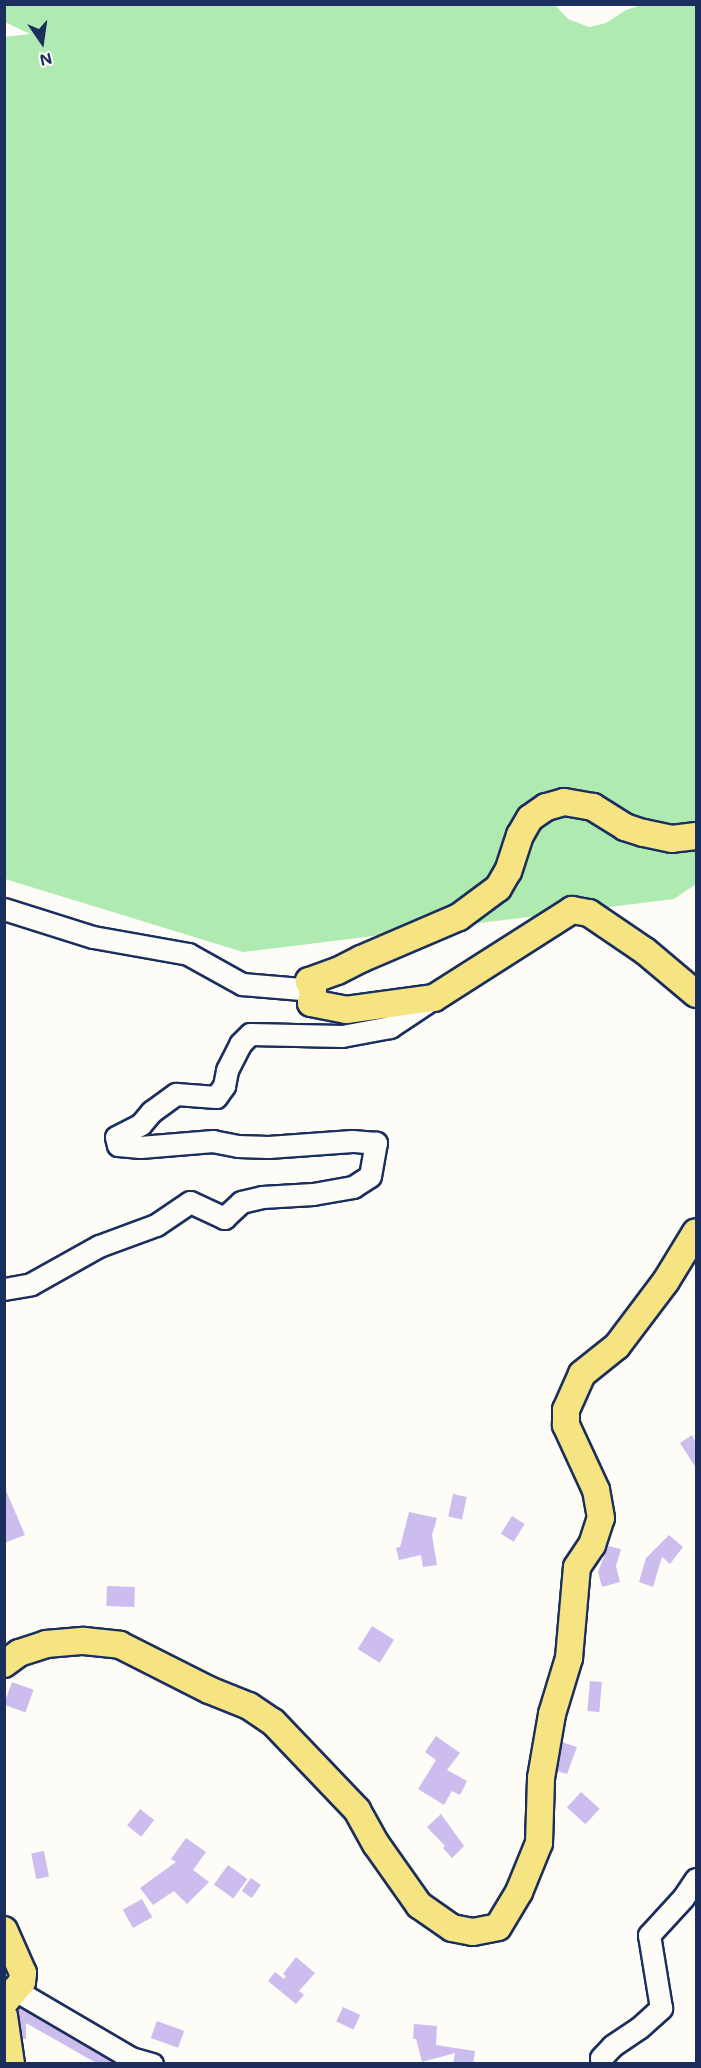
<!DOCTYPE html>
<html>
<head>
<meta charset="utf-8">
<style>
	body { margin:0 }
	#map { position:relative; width:701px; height:2068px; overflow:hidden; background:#fdfcf7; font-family:Mali,sans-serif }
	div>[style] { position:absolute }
	.green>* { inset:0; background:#afebb1 }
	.building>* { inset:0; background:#cdbdee; transform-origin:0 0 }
	.roads { filter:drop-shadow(2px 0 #1b2f5e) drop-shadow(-2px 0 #1b2f5e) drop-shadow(0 2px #1b2f5e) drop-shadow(0 -2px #1b2f5e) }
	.minor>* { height:21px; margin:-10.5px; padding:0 10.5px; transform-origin:10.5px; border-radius:10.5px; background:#fdfcf7 }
	.major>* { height:26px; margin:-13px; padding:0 13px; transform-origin:13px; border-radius:13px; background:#f6e381 }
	span { translate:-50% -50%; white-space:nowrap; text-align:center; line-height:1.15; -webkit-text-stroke:6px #fdfcf7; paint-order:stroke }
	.frame { position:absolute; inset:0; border:6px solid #1b2f5e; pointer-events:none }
	.north { position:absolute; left:12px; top:12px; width:60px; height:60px; -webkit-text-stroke:4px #fdfcf7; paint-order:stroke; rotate:167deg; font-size:16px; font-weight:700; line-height:24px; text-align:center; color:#1b2f5e }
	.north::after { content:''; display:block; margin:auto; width:21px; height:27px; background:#1b2f5e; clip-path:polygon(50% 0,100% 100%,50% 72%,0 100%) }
</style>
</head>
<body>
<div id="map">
	<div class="green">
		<div style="clip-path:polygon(5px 4px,554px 4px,568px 19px,589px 27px,606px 23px,626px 10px,641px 5px,696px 5px,696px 884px,674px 899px,243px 952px,5px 879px,4px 37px,30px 34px,5px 22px)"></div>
	</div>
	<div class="building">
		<div style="clip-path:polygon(692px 1435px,696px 1443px,696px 1468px,680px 1443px)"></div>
		<div style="clip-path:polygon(4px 1486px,25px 1535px,4px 1543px)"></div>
		<div style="left:453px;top:1494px;width:14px;height:23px;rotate:12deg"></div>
		<div style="clip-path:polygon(409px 1512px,437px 1518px,432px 1535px,437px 1565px,423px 1567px,421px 1555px,399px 1560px,396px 1548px,400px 1547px)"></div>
		<div style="left:512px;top:1516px;width:15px;height:21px;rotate:32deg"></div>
		<div style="clip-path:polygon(669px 1535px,683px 1547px,670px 1564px,662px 1557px,653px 1587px,639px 1582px,646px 1558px)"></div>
		<div style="clip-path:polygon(608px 1546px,621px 1549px,616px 1566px,620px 1582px,602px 1587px,598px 1572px)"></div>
		<div style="left:107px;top:1586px;width:28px;height:20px;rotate:2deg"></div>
		<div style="left:372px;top:1626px;width:26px;height:27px;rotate:32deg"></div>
		<div style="left:590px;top:1681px;width:12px;height:30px;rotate:5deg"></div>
		<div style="left:12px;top:1682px;width:23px;height:24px;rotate:20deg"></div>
		<div style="clip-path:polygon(436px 1736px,460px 1753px,447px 1770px,467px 1781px,460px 1795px,452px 1791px,444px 1805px,418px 1789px,436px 1760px,425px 1752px)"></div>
		<div style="clip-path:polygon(562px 1742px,577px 1747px,567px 1774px,557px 1771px)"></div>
		<div style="left:581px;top:1792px;width:25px;height:21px;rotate:42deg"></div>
		<div style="left:140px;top:1809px;width:18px;height:21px;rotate:38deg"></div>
		<div style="clip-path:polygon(441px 1814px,464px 1846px,452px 1858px,443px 1848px,445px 1846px,427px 1827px)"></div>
		<div style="clip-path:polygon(186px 1838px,206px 1852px,193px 1870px,209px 1882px,187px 1904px,174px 1891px,153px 1905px,140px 1888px,176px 1862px,171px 1859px)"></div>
		<div style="left:44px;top:1851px;width:26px;height:13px;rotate:79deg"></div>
		<div style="left:228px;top:1865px;width:24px;height:24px;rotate:36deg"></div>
		<div style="left:251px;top:1878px;width:12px;height:16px;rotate:35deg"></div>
		<div style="left:142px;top:1899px;width:21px;height:22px;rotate:61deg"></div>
		<div style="clip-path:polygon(296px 1957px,315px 1973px,299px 1991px,304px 1995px,296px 2004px,268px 1981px,275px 1972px,284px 1979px,286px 1976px,283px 1974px)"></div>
		<div style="left:343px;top:2007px;width:19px;height:16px;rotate:25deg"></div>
		<div style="clip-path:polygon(20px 2008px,110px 2061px,109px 2064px,98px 2064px,26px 2023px,26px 2039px,23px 2039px,17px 2010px)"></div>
		<div style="left:157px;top:2021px;width:29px;height:18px;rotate:20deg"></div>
		<div style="clip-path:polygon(414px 2024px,437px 2026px,436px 2045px,475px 2051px,473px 2064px,453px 2064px,455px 2053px,422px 2062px,416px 2039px,413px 2039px)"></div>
	</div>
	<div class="roads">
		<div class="minor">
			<div style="left:4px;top:909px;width:93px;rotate:17.5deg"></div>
			<div style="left:93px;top:937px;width:97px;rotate:10.1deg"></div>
			<div style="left:188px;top:954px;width:62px;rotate:29.1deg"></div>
			<div style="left:242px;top:984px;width:71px;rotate:4.8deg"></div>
			<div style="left:4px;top:1289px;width:27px;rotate:-10deg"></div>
			<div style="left:31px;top:1284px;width:78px;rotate:-29.2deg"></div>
			<div style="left:99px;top:1246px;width:61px;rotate:-20.2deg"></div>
			<div style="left:156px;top:1225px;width:41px;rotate:-34.1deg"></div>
			<div style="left:190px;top:1202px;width:38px;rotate:25deg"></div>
			<div style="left:224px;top:1218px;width:23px;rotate:-43deg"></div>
			<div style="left:241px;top:1202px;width:22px;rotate:-13deg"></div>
			<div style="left:262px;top:1197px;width:51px;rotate:-3.4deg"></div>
			<div style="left:313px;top:1194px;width:41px;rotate:-9.9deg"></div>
			<div style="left:353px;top:1187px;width:20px;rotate:-33deg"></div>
			<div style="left:370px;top:1176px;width:34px;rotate:-80deg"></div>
			<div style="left:376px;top:1143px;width:24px;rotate:-175deg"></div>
			<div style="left:352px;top:1141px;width:84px;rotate:175.9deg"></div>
			<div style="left:268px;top:1147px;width:30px;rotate:-178deg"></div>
			<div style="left:238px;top:1146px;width:25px;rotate:-169deg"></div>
			<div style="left:213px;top:1141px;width:73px;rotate:175.3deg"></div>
			<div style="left:140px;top:1147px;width:22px;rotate:-175deg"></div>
			<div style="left:118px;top:1145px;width:8px;rotate:-104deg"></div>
			<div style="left:116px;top:1137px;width:28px;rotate:-27deg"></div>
			<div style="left:141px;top:1124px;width:16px;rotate:-50deg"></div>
			<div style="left:151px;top:1112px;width:31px;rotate:-36deg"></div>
			<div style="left:176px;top:1094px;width:40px;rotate:4.3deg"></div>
			<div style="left:216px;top:1097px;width:14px;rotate:-54deg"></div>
			<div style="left:224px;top:1086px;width:16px;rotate:-79deg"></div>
			<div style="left:227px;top:1070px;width:29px;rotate:-63deg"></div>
			<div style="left:240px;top:1044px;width:14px;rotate:-45deg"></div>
			<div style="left:250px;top:1034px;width:92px;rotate:1.2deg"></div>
			<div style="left:342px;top:1036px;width:49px;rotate:-10.6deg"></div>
			<div style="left:390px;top:1027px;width:50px;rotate:-33.7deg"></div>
			<div style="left:15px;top:1990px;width:134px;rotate:30.4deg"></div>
			<div style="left:131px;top:2058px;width:22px;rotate:16deg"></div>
			<div style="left:602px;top:2064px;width:6px;rotate:-99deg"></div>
			<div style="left:601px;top:2058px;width:16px;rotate:-47deg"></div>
			<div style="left:612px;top:2046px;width:32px;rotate:-34deg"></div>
			<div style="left:639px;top:2028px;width:30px;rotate:-42deg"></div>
			<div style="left:661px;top:2008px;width:74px;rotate:-99.3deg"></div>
			<div style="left:649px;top:1935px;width:50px;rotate:-47.4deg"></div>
			<div style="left:683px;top:1898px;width:23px;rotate:-56deg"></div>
		</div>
		<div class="major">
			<div style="left:696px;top:836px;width:24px;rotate:173deg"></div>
			<div style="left:672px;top:839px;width:30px;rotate:-168deg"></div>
			<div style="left:643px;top:833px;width:19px;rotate:-162deg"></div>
			<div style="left:625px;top:827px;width:38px;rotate:-148deg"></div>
			<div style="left:593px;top:807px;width:29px;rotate:-170deg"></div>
			<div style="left:564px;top:802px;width:19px;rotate:164deg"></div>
			<div style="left:546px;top:807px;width:19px;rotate:145deg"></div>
			<div style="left:530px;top:818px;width:20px;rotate:120deg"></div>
			<div style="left:520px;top:835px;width:38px;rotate:108deg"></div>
			<div style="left:508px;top:871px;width:20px;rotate:120deg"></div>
			<div style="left:498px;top:888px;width:49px;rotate:143.4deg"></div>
			<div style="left:459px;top:917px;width:107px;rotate:156.8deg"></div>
			<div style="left:361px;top:959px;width:27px;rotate:153deg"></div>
			<div style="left:337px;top:971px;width:30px;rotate:160deg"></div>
			<div style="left:309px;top:981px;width:10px;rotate:66deg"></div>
			<div style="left:313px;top:990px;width:13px;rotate:99deg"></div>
			<div style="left:311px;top:1003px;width:36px;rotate:11deg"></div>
			<div style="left:346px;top:1010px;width:89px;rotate:-7.8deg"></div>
			<div style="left:434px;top:998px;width:164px;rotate:-32.5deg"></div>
			<div style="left:572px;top:910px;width:17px;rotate:10deg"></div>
			<div style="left:589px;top:913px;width:68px;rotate:34.2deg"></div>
			<div style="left:645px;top:951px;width:67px;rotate:40.1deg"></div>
			<div style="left:4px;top:1664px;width:19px;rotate:-36deg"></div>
			<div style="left:19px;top:1653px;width:28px;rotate:-18deg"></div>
			<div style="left:46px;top:1644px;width:38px;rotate:-5deg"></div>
			<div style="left:84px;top:1641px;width:36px;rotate:6deg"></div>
			<div style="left:120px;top:1645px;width:100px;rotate:26.8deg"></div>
			<div style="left:209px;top:1690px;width:43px;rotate:21.8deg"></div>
			<div style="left:249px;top:1706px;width:29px;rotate:34deg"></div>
			<div style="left:273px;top:1722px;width:122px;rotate:46.3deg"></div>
			<div style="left:357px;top:1810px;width:39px;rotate:61deg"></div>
			<div style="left:376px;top:1844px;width:75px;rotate:54.8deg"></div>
			<div style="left:419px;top:1905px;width:40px;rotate:34.9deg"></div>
			<div style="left:452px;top:1928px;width:21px;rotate:11deg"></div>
			<div style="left:473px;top:1932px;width:25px;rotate:-11deg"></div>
			<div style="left:498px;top:1927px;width:41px;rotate:-59deg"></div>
			<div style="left:519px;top:1892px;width:53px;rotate:-67.8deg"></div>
			<div style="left:539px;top:1843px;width:65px;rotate:-88.2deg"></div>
			<div style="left:541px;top:1778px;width:65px;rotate:-80.2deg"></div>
			<div style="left:552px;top:1714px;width:59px;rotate:-73.1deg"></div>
			<div style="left:569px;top:1658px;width:91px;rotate:-85deg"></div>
			<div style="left:577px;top:1567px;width:27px;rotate:-56deg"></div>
			<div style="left:592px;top:1545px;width:28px;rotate:-72deg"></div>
			<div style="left:601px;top:1518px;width:28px;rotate:-100deg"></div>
			<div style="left:596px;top:1490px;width:72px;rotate:-114.8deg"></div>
			<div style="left:566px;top:1425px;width:15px;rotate:-90deg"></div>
			<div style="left:566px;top:1410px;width:39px;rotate:-66deg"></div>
			<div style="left:582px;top:1374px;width:45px;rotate:-38.7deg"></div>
			<div style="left:617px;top:1346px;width:81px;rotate:-53deg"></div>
			<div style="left:666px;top:1281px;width:57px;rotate:-58.5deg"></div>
			<div style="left:4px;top:1930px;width:47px;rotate:66.2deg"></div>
			<div style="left:23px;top:1973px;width:9px;rotate:96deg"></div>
			<div style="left:22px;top:1982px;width:28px;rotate:131deg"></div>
			<div style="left:4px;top:2016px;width:49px;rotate:81.7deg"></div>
		</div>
	</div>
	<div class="frame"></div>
	<div class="north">N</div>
</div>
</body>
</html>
